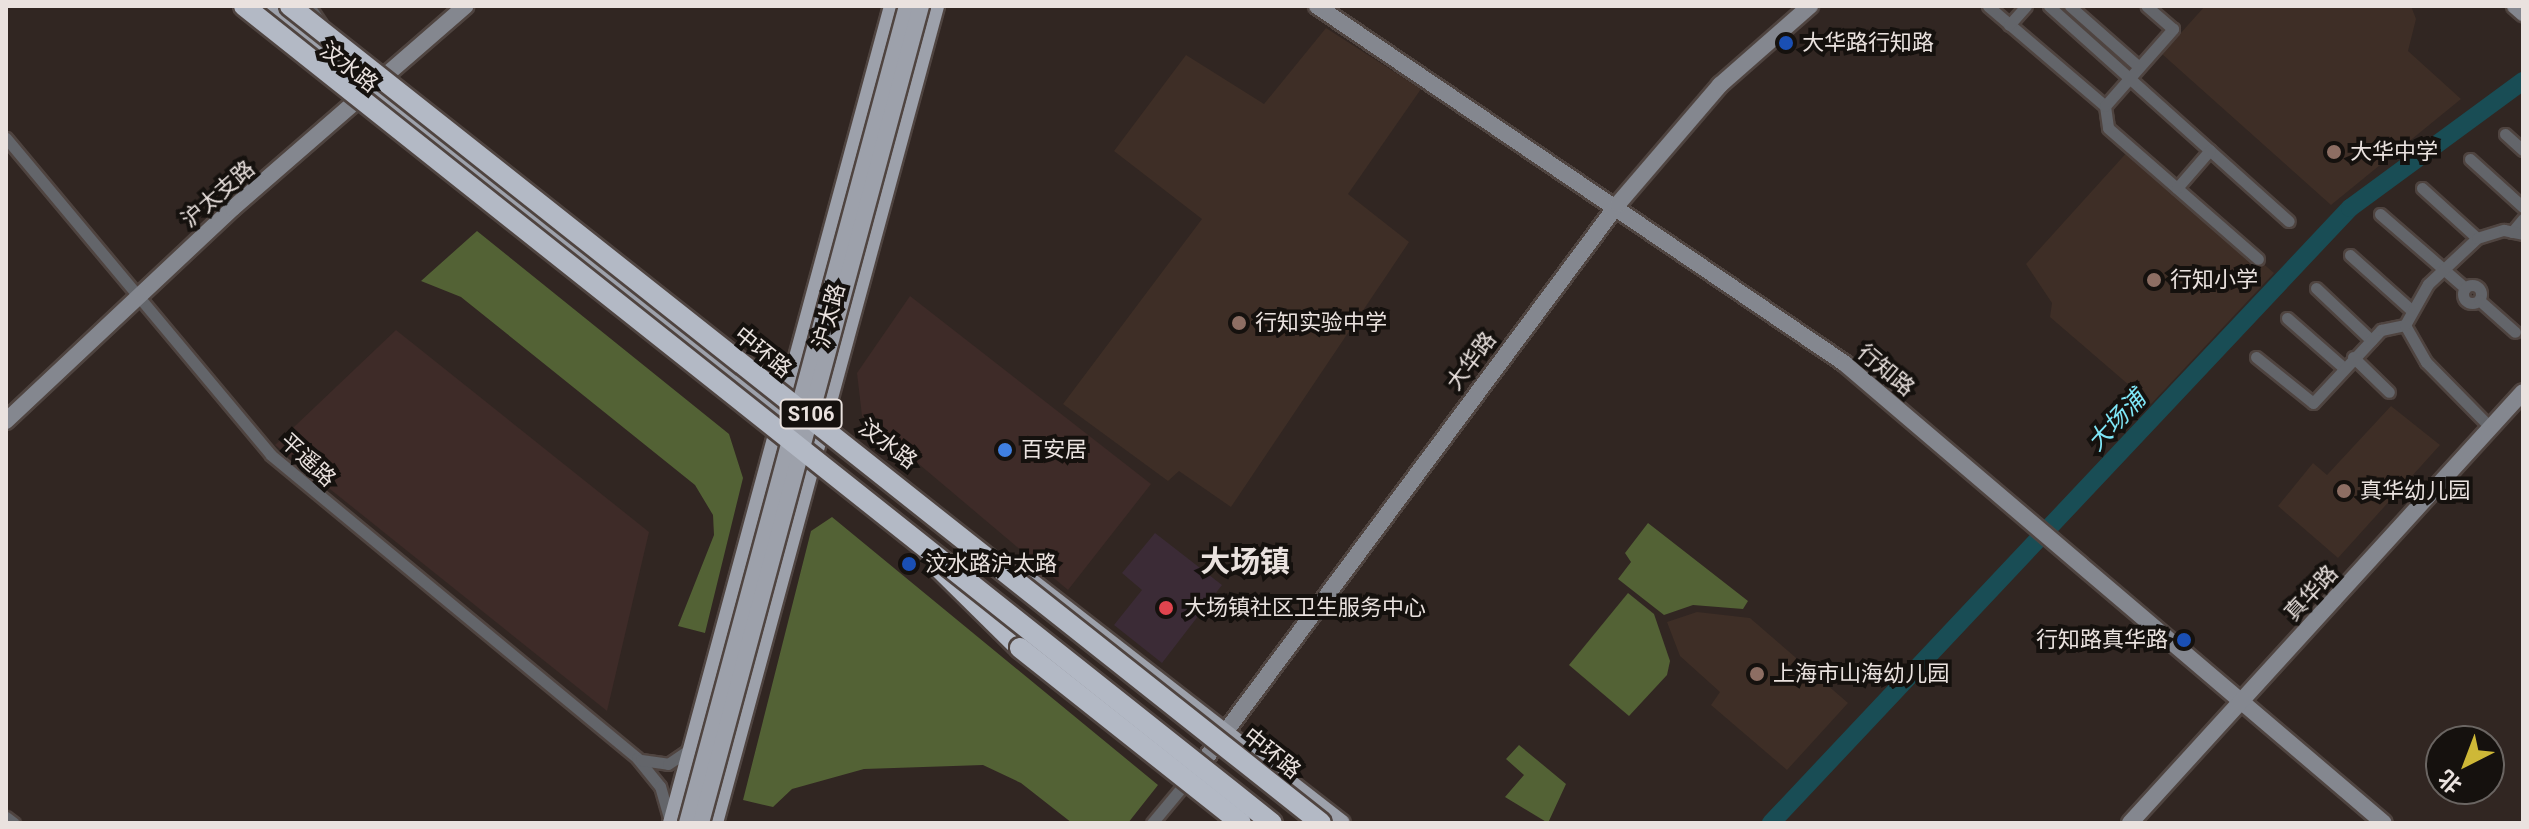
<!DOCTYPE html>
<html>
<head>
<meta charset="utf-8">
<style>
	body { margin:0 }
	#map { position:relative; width:2529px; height:829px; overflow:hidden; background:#312622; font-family:Roboto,"Noto Sans SC",sans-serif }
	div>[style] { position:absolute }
	.commercial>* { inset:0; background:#3e2b28 }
	.built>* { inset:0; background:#3e2e26 }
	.medical>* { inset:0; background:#3b2b36 }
	.forest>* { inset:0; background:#536235 }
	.river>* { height:18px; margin:-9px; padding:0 9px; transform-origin:9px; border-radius:9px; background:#194d55 }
	.roads { filter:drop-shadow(2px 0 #4f4440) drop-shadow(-2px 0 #4f4440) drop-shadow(0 2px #4f4440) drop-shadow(0 -2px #4f4440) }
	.street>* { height:11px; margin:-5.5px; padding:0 5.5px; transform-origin:5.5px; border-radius:5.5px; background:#63656a }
	.street>.ring { margin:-5.5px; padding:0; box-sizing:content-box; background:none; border:11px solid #63656a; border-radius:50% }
	.secondary>* { height:16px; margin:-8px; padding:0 8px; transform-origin:8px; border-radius:8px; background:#84878f }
	.primary>* { height:16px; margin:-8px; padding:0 8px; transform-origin:8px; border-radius:8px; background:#9da1ab }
	.highway>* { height:20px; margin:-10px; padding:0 10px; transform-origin:10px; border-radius:10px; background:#b3b9c5 }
	.bridges { filter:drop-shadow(2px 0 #4f4440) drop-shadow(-2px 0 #4f4440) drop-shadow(0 2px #4f4440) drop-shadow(0 -2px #4f4440) }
	.primary-bridge>* { height:16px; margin:-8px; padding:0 8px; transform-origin:8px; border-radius:8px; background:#9da1ab }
	.highway-bridge>* { height:20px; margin:-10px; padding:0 10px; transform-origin:10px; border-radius:10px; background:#b3b9c5 }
	.dots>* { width:22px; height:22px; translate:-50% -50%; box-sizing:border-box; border:4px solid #15110e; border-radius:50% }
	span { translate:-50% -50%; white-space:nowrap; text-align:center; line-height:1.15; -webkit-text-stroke:8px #15110e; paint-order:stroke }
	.shield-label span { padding:2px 6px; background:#15110e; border:2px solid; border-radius:6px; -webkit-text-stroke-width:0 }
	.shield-label { font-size:20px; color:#eae2df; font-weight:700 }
	.poi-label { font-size:22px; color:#eae2df }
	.left { translate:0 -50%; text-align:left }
	.right { translate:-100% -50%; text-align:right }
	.street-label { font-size:22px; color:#eae2df }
	.water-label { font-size:24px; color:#7fe7f8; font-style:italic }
	.district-label { font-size:30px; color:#eae2df; font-weight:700 }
	.frame { position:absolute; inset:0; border:8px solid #eae2df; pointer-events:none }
	.north { position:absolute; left:2425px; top:725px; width:80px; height:80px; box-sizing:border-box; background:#15110e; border:2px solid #6a6562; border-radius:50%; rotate:222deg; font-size:22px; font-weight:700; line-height:32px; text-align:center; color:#eae2df }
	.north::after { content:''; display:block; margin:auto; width:28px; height:36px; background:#ceb837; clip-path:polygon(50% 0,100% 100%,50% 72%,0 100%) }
</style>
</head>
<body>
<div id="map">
	<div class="commercial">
		<div style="clip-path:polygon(910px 296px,1151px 484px,1068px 590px,862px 416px,857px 373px)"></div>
		<div style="clip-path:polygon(396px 330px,649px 532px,607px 711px,275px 445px)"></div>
	</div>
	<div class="built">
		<div style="clip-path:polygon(2205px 6px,2411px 6px,2416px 19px,2408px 51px,2461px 99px,2331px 205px,2162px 54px)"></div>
		<div style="clip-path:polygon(1326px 28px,1421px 89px,1348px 194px,1409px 242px,1231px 507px,1179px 471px,1168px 481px,1063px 404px,1202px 219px,1114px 151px,1186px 55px,1264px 104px)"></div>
		<div style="clip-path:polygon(2130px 149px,2274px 273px,2151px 404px,2050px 317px,2052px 303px,2026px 264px)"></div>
		<div style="clip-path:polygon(2391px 406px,2440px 445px,2338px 558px,2278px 506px,2313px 463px,2327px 475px)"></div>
		<div style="clip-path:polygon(1697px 612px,1750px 618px,1848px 703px,1787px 770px,1711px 705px,1720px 692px,1680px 656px,1667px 622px)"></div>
	</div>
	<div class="medical">
		<div style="clip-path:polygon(1155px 533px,1222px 585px,1162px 663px,1114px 625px,1142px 590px,1122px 573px)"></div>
	</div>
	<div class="forest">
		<div style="clip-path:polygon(477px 231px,729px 434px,743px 478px,705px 633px,678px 626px,714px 535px,713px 515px,695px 485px,461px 297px,421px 281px)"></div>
		<div style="clip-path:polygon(832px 517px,1158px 785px,1128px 823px,1072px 823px,1021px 783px,983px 765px,864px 769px,792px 789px,773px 807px,743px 800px,811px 531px)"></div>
		<div style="clip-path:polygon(1648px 523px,1748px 601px,1743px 609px,1693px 605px,1664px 615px,1618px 579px,1631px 562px,1625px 553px)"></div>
		<div style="clip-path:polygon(1628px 593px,1654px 614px,1670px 661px,1667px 675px,1629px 716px,1569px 665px)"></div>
		<div style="clip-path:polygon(1519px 745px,1566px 784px,1548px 823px,1505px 797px,1524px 775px,1506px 759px)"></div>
	</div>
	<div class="river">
		<div style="left:1771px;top:823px;width:845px;rotate:-46.73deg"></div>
		<div style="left:2350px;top:208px;width:215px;rotate:-36.3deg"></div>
	</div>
	<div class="roads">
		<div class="street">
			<div style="left:309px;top:6px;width:22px;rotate:56deg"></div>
			<div style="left:1988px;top:6px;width:154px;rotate:40.5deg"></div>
			<div style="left:2105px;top:106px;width:22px;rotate:82deg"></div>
			<div style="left:2108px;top:128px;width:199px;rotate:41.1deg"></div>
			<div style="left:2049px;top:6px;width:322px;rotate:41.9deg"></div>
			<div style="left:2070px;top:6px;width:92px;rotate:41.5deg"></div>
			<div style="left:2009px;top:25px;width:25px;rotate:-48deg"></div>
			<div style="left:2105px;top:106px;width:103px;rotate:-48.6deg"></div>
			<div style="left:2173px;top:29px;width:35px;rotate:-139deg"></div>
			<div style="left:2505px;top:134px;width:24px;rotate:42deg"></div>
			<div style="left:6px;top:138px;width:413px;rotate:50.1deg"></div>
			<div style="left:271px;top:455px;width:475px;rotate:39.6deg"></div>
			<div style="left:637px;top:758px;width:36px;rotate:51deg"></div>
			<div style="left:660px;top:786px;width:33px;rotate:74deg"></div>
			<div style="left:2470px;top:159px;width:72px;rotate:42.2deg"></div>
			<div style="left:2177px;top:188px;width:50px;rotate:-49deg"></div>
			<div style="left:2422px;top:188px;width:74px;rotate:42.3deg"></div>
			<div style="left:2380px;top:214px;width:113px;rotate:41deg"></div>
			<div style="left:2512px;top:232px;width:17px;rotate:-50deg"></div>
			<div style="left:2350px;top:255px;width:81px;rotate:42deg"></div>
			<div class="ring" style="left:2463px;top:285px;width:7px;height:7px"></div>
			<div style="left:2316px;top:288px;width:76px;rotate:43.4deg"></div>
			<div style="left:2479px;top:300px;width:48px;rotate:41.6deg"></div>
			<div style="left:2287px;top:318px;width:76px;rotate:41.3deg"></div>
			<div style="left:2256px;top:357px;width:73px;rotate:38.9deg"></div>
			<div style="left:2313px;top:403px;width:100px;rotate:-47deg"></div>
			<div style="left:2381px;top:330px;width:25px;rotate:-12deg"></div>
			<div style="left:2353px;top:357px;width:50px;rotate:44.2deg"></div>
			<div style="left:2489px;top:426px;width:90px;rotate:-134.5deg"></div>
			<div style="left:2426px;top:362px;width:43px;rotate:-119.6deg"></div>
			<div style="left:2405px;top:325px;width:47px;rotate:-60.7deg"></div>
			<div style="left:2428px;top:284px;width:67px;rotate:-43.2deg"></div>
			<div style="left:2477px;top:238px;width:28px;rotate:-17deg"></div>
			<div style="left:2504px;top:230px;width:19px;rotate:12deg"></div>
			<div style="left:641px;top:760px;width:27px;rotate:8deg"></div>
			<div style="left:668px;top:764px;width:27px;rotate:-34deg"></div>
			<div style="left:6px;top:817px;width:10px;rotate:37deg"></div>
			<div style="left:1152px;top:823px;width:56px;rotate:-50.1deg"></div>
		</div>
		<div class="secondary">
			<div style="left:1317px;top:6px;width:637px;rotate:34.11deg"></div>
			<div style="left:1844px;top:363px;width:709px;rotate:40.43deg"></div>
			<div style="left:2515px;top:6px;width:11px;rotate:41deg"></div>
			<div style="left:6px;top:421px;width:311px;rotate:-43.2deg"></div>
			<div style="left:233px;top:208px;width:308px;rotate:-41deg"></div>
			<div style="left:1197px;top:770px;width:705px;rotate:-53.36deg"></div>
			<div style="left:1618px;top:204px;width:157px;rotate:-49.4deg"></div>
			<div style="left:1720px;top:85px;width:120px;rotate:-41.3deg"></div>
			<div style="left:2130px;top:823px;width:583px;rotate:-47.64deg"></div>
		</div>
		<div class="primary">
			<div style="left:268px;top:6px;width:654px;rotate:38.29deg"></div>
			<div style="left:1026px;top:577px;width:400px;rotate:37.9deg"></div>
			<div style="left:671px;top:823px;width:846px;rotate:-74.86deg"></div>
			<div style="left:715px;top:823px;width:846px;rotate:-74.86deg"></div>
		</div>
		<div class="highway">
			<div style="left:940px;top:569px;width:112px;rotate:44.6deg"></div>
		</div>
	</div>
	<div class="bridges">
		<div class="primary-bridge">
			<div style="left:687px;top:823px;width:846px;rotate:-74.93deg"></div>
			<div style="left:701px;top:823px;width:846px;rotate:-74.93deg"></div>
		</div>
		<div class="highway-bridge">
			<div style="left:244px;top:6px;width:1313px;rotate:38.48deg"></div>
			<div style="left:290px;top:6px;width:1315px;rotate:38.39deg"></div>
			<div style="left:1020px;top:648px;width:282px;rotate:38.4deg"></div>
		</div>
	</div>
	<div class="dots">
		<div style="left:1786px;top:43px;background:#1a4fb4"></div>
		<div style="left:2334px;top:152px;background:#8d6e63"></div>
		<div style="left:2154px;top:280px;background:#8d6e63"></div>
		<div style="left:1239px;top:323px;background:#8d6e63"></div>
		<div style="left:1005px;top:450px;background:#3f7fe0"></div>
		<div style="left:2344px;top:491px;background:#8d6e63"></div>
		<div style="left:909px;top:564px;background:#1a4fb4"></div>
		<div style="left:1166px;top:608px;background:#e0444e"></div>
		<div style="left:2184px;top:640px;background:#1a4fb4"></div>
		<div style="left:1757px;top:674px;background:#8d6e63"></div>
	</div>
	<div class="shield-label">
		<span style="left:811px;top:414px">S106</span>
	</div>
	<div class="poi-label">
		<span class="left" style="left:1802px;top:43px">大华路行知路</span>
		<span class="left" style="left:2350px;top:152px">大华中学</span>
		<span class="left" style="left:2170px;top:280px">行知小学</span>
		<span class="left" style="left:1255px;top:323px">行知实验中学</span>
		<span class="left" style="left:1021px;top:450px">百安居</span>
		<span class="left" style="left:2360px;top:491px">真华幼儿园</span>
		<span class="left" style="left:925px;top:564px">汶水路沪太路</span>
		<span class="left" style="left:1184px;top:608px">大场镇社区卫生服务中心</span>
		<span class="right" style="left:2168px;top:640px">行知路真华路</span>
		<span class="left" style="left:1773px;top:674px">上海市山海幼儿园</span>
	</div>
	<div class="street-label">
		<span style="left:349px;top:67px;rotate:38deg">汶水路</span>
		<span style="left:218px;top:194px;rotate:-41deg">沪太支路</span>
		<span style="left:829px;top:316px;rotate:-75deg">沪太路</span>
		<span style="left:763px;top:352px;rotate:39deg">中环路</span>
		<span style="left:1471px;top:361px;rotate:-53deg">大华路</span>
		<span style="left:1886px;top:370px;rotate:40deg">行知路</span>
		<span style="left:888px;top:444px;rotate:37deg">汶水路</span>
		<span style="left:308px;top:460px;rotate:43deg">平遥路</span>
		<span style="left:2311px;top:593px;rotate:-47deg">真华路</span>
		<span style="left:1272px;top:753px;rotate:39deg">中环路</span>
	</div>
	<div class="water-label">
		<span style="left:2117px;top:421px;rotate:-47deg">大场浦</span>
	</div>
	<div class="district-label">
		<span style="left:1245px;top:562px">大场镇</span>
	</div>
	<div class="frame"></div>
	<div class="north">北</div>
</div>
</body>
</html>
